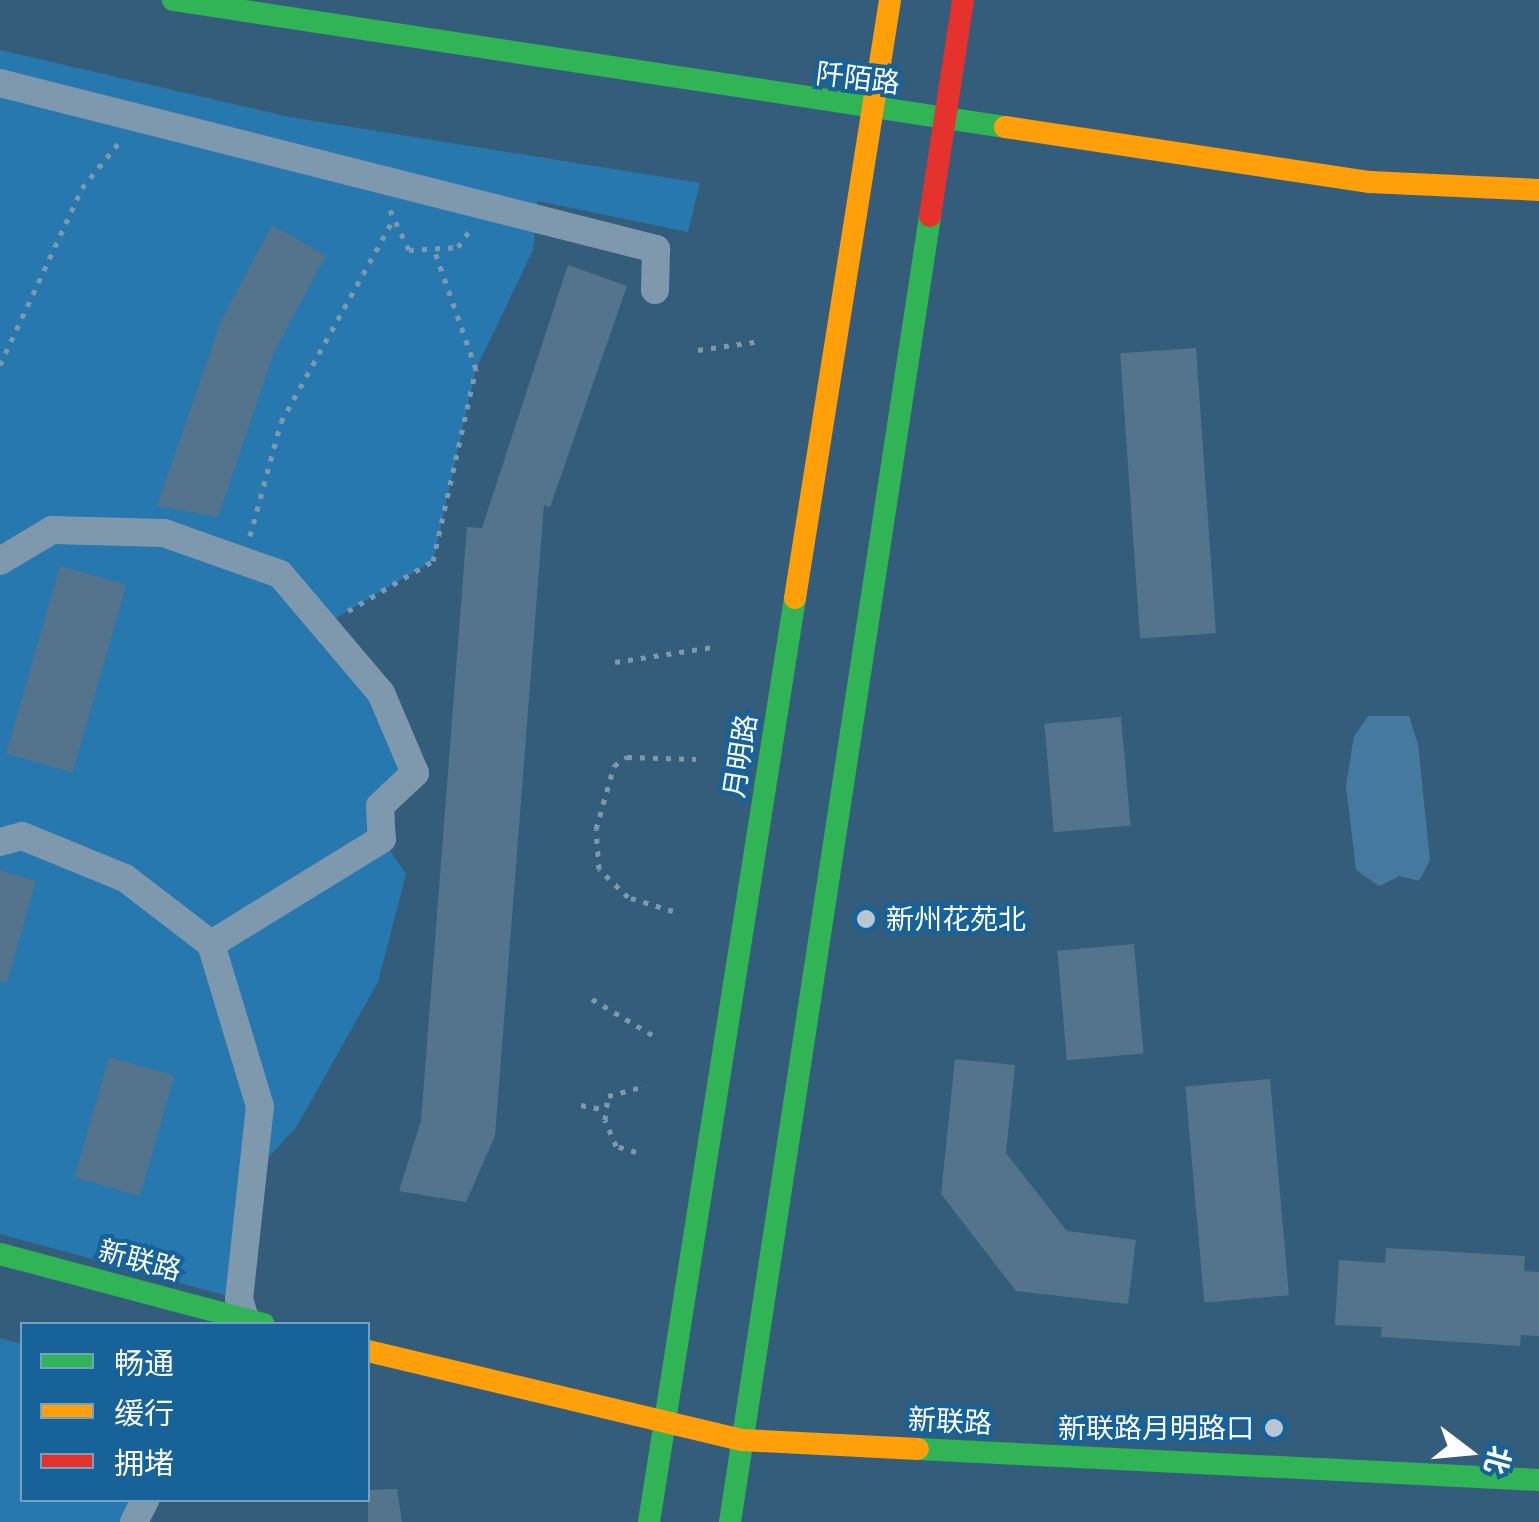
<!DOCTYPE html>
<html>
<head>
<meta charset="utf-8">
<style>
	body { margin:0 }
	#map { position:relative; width:1539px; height:1522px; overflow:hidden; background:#345d7b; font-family:"Public Sans","Noto Sans SC",sans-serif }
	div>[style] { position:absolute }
	.green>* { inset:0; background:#2778ae }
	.water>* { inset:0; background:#45799f }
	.building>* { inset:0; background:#53748c; transform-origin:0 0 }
	.path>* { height:5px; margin-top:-2.5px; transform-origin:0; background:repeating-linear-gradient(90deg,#7e99ad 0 5px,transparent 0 13px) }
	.street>* { height:28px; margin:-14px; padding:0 14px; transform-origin:14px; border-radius:14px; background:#7e99ad }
	.fast>* { height:22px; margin:-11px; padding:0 11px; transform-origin:11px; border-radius:11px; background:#30b455 }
	.slow>* { height:22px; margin:-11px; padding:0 11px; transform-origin:11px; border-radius:11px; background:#ff9f0a }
	.jam>* { height:22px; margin:-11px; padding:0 11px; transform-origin:11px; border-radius:11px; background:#e5322d }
	.dots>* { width:28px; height:28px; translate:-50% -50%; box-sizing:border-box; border:5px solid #166299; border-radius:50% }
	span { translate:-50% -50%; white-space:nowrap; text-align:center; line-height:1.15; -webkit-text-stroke:8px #166299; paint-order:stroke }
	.street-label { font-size:28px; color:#fff }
	.poi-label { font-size:28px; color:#fff }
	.left { translate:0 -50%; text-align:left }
	.right { translate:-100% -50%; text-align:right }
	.legend { position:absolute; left:20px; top:1322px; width:350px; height:180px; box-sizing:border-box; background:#166299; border:2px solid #73a1c2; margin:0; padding:12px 18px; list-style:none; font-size:30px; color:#fff }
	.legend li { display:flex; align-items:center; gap:20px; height:50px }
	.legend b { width:50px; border:2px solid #73a1c2 }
	.north { position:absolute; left:1419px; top:1402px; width:100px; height:100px; -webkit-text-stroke:8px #166299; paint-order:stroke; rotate:106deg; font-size:28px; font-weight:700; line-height:40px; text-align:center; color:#fff }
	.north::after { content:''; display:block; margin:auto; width:35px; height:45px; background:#fff; clip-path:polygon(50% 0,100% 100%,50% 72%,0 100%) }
</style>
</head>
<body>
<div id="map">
	<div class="green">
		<div style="clip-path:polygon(0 50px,290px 117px,700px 183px,688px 232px,538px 201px,533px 250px,476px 369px,433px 561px,324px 625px,415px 773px,380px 806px,382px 839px,406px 874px,378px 982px,297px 1126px,253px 1174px,239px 1299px,0 1234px)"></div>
		<div style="clip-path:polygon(0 1338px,22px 1344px,22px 1500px,145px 1500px,137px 1522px,0 1522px)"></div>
	</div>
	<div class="water">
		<div style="clip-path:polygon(1368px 716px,1409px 716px,1418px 744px,1430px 860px,1419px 881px,1400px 876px,1379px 886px,1356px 870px,1346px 786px,1354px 736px)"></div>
	</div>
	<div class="building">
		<div style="clip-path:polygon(272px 225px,326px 256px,274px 352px,218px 517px,157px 506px,221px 321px)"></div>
		<div style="clip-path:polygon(568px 265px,627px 286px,550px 507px,544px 505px,495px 1136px,466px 1202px,399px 1191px,421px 1121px,467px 527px,482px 528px)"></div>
		<div style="left:1196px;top:348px;width:286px;height:76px;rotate:86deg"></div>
		<div style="left:60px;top:566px;width:69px;height:195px;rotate:16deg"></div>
		<div style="left:1121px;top:717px;width:109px;height:77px;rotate:85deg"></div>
		<div style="clip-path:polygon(0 870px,36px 881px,7px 983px,0 982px)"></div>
		<div style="left:1134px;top:944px;width:110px;height:77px;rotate:85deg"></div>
		<div style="left:109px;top:1057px;width:68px;height:125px;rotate:16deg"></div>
		<div style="clip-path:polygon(955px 1059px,1015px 1065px,1006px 1153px,1067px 1231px,1136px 1240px,1128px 1304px,1016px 1291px,941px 1194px)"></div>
		<div style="left:1270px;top:1079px;width:217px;height:85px;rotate:85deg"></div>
		<div style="clip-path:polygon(1386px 1248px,1525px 1256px,1524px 1271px,1539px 1272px,1539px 1336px,1521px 1335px,1520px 1346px,1381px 1337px,1382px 1327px,1335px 1325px,1339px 1260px,1385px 1263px)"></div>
		<div style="clip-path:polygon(397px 1489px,402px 1522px,368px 1522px,368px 1490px)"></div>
	</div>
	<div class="path">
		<div style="left:390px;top:210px;width:44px;rotate:64.6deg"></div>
		<div style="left:409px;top:250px;width:49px;rotate:-3.5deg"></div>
		<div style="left:458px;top:247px;width:19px;rotate:-55deg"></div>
		<div style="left:698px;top:350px;width:63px;rotate:-8.3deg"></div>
		<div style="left:0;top:365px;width:195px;rotate:-65.1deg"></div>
		<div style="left:82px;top:188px;width:62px;rotate:-50.9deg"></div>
		<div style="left:250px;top:536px;width:118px;rotate:-74.8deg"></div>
		<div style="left:281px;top:422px;width:229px;rotate:-61deg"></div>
		<div style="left:348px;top:611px;width:99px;rotate:-30.5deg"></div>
		<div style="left:433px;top:561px;width:197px;rotate:-77.4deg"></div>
		<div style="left:476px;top:369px;width:127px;rotate:-109.3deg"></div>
		<div style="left:615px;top:662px;width:99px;rotate:-8.7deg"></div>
		<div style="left:673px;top:911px;width:47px;rotate:-162.7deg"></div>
		<div style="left:628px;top:897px;width:40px;rotate:-136deg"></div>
		<div style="left:599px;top:869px;width:40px;rotate:-94.3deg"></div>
		<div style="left:596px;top:829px;width:66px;rotate:-74.1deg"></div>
		<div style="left:614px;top:766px;width:16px;rotate:-35deg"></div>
		<div style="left:627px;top:757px;width:69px;rotate:1.7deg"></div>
		<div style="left:592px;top:999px;width:72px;rotate:30.8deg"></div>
		<div style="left:581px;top:1105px;width:25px;rotate:11deg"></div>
		<div style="left:636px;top:1152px;width:21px;rotate:-163deg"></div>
		<div style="left:616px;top:1146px;width:28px;rotate:-113deg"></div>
		<div style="left:605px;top:1120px;width:24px;rotate:-83deg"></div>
		<div style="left:608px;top:1096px;width:39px;rotate:-15deg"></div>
	</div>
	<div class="street">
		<div style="left:0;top:83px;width:677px;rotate:14.2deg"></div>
		<div style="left:656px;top:249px;width:41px;rotate:91.4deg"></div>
		<div style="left:0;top:561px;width:61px;rotate:-30.8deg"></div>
		<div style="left:52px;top:530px;width:112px;rotate:1.5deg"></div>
		<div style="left:164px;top:533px;width:123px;rotate:19.5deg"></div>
		<div style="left:280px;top:574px;width:156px;rotate:49.7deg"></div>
		<div style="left:381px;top:693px;width:87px;rotate:67deg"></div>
		<div style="left:415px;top:773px;width:48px;rotate:136.7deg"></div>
		<div style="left:380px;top:806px;width:33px;rotate:87deg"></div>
		<div style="left:382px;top:839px;width:201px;rotate:148.4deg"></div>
		<div style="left:0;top:842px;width:23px;rotate:-15deg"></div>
		<div style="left:22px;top:836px;width:111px;rotate:22.2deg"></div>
		<div style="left:125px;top:878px;width:108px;rotate:37.5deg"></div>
		<div style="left:211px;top:944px;width:169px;rotate:73.2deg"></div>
		<div style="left:260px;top:1106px;width:194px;rotate:96.2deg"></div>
		<div style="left:239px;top:1299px;width:21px;rotate:73deg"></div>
		<div style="left:134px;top:1522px;width:25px;rotate:-63deg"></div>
	</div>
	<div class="fast">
		<div style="left:173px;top:0;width:842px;rotate:8.68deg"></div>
		<div style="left:0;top:1254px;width:273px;rotate:14.9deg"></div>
		<div style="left:918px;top:1449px;width:622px;rotate:2.86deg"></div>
		<div style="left:649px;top:1522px;width:935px;rotate:-81.02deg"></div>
		<div style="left:730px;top:1522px;width:1321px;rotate:-81.29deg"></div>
	</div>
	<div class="slow">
		<div style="left:1005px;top:127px;width:369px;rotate:8.6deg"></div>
		<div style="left:1370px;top:182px;width:169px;rotate:2.7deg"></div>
		<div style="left:795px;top:598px;width:605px;rotate:-80.97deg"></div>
		<div style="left:368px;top:1351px;width:384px;rotate:13.4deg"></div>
		<div style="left:742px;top:1440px;width:176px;rotate:2.9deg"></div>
	</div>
	<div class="jam">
		<div style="left:930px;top:216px;width:219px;rotate:-81.3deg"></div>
	</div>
	<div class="dots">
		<div style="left:866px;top:919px;background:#b8c6d1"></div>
		<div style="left:1274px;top:1428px;background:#b8c6d1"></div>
	</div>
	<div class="street-label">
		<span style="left:858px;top:78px;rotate:7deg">阡陌路</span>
		<span style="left:740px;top:756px;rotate:-81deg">月明路</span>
		<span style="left:140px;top:1260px;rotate:15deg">新联路</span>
		<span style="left:950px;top:1421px;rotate:3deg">新联路</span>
	</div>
	<div class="poi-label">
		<span class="left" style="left:886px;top:919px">新州花苑北</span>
		<span class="right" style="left:1254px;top:1428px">新联路月明路口</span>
	</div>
	<ul class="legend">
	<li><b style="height:12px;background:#30b455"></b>畅通</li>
	<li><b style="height:12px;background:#ff9f0a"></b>缓行</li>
	<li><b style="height:12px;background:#e5322d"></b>拥堵</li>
	</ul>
	<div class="north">北</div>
</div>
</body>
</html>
